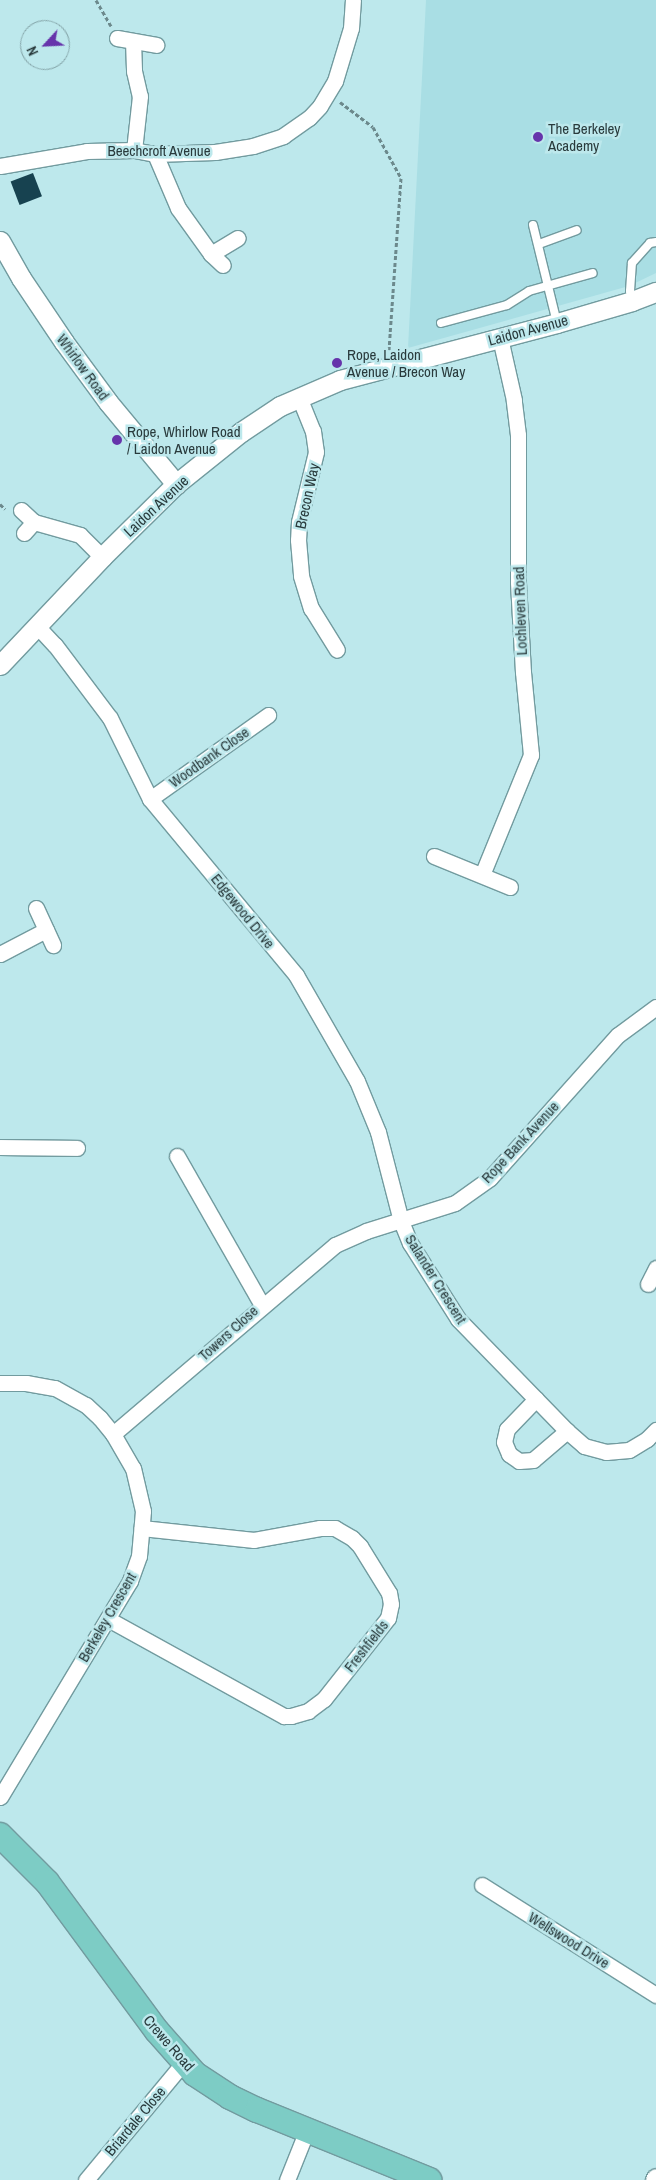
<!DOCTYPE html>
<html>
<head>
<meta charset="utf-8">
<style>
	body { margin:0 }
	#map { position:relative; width:656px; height:2180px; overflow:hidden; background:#bde8ec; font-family:"Archivo Narrow",sans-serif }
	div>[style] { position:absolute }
	.built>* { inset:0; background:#a9dee4 }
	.building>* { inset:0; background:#174250; transform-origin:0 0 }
	.path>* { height:3px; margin-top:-1.5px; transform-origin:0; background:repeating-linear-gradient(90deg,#6c898c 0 4px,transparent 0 6.5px) }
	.roads { filter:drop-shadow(1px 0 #729b9f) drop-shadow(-1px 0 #729b9f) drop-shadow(0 1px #729b9f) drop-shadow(0 -1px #729b9f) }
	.service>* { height:8px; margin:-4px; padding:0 4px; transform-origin:4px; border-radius:4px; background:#fff }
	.minor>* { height:15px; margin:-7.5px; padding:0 7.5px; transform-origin:7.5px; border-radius:7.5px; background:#fff }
	.tertiary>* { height:19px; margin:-9.5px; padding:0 9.5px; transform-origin:9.5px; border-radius:9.5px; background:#fff }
	.primary>* { height:24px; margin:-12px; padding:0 12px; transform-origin:12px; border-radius:12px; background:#7dccc5 }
	.dots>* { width:14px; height:14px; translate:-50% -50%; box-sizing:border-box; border:2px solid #bde8ec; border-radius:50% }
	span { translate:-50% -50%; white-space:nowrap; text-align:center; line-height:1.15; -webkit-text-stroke:5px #bde8ec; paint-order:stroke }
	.poi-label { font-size:15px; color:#293a3c }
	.left { translate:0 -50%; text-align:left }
	.street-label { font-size:15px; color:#293a3c }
	.north { position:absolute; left:20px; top:20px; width:50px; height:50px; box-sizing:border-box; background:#bde8ec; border:1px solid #82a2a6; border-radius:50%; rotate:245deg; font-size:14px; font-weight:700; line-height:20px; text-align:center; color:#293a3c }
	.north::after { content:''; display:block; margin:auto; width:18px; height:22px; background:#6634ab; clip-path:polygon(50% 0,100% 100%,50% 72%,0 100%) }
</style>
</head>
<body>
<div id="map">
	<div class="built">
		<div style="clip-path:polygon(426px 0,656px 0,656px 273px,629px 286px,408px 348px)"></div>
	</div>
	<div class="building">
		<div style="left:33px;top:173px;width:25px;height:24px;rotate:69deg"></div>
	</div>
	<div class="path">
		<div style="left:96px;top:0;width:30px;rotate:60deg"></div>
		<div style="left:340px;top:102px;width:41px;rotate:37.1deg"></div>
		<div style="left:373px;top:127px;width:58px;rotate:61.2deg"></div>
		<div style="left:401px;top:178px;width:172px;rotate:94deg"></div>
		<div style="left:0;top:504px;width:7px;rotate:45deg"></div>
	</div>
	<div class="roads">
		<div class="service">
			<div style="left:533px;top:225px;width:101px;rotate:76.2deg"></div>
			<div style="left:539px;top:244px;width:40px;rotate:-20.2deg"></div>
			<div style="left:632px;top:301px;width:10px;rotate:-101deg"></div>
			<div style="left:630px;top:291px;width:28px;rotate:-86deg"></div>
			<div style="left:632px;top:263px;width:27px;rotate:-48deg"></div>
			<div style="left:650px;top:243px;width:6px;rotate:-9deg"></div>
			<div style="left:441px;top:323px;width:68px;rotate:-15.3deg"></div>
			<div style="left:507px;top:305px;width:26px;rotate:-32deg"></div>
			<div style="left:529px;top:291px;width:66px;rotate:-15.7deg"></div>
		</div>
		<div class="minor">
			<div style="left:117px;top:38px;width:40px;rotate:10deg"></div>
			<div style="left:133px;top:41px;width:30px;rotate:88deg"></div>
			<div style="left:134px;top:71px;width:26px;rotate:77deg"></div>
			<div style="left:140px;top:96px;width:54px;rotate:96.3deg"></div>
			<div style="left:155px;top:154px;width:59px;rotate:66.9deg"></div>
			<div style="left:178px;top:208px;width:57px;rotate:54.3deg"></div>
			<div style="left:211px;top:254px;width:16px;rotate:43deg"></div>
			<div style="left:0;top:166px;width:88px;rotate:-9.8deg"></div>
			<div style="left:87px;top:151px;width:47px;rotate:-1.2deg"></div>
			<div style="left:134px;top:150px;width:21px;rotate:11deg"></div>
			<div style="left:155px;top:154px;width:60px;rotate:-1.9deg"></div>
			<div style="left:215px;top:152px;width:38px;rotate:-9deg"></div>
			<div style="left:253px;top:146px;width:32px;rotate:-18deg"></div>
			<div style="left:283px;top:136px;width:32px;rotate:-35deg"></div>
			<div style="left:309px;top:118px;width:16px;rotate:-47deg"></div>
			<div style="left:320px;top:106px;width:29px;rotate:-59deg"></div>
			<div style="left:335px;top:81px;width:55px;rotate:-73.2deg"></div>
			<div style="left:351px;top:28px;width:28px;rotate:-86deg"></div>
			<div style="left:211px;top:254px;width:31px;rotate:-31deg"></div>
			<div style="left:299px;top:397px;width:37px;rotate:68deg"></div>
			<div style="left:313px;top:431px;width:21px;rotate:82deg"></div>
			<div style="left:316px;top:452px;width:72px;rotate:103.7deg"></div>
			<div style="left:299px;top:522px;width:18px;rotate:93deg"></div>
			<div style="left:298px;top:540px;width:36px;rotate:85deg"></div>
			<div style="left:301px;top:576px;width:34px;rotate:73deg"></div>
			<div style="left:311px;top:608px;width:49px;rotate:58.2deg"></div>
			<div style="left:21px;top:510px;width:18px;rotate:43deg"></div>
			<div style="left:34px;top:522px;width:48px;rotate:15.8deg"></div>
			<div style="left:80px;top:535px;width:31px;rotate:45deg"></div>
			<div style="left:24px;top:533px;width:15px;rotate:-48deg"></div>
			<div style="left:37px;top:626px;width:26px;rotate:47deg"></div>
			<div style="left:55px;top:645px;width:91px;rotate:53deg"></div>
			<div style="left:110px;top:718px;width:90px;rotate:63.7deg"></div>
			<div style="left:150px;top:799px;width:229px;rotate:50.3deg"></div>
			<div style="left:296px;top:975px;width:122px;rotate:60.1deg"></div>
			<div style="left:357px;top:1081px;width:55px;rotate:67.6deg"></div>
			<div style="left:378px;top:1132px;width:92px;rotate:75.5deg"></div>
			<div style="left:401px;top:1221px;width:24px;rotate:68deg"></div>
			<div style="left:410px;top:1243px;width:90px;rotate:57.7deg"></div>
			<div style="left:458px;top:1319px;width:156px;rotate:45.8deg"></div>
			<div style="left:567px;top:1431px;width:23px;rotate:41deg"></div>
			<div style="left:584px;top:1446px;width:23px;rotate:15deg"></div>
			<div style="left:606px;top:1452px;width:23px;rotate:-5deg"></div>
			<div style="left:629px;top:1450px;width:21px;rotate:-31deg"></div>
			<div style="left:647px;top:1439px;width:13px;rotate:-45deg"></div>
			<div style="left:150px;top:799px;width:145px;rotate:-35.4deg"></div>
			<div style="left:434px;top:856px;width:82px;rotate:22.2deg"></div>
			<div style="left:482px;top:875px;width:130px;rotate:-67.8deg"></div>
			<div style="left:531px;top:755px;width:83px;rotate:-95.5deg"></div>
			<div style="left:523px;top:672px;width:90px;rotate:-93.2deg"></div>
			<div style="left:518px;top:582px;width:147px;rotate:-90deg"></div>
			<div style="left:518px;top:435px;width:35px;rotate:-97deg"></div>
			<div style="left:514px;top:400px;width:64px;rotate:-102.7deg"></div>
			<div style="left:36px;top:908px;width:41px;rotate:65.3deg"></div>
			<div style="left:0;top:954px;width:52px;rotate:-27.6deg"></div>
			<div style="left:0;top:1147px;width:77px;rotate:0.7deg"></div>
			<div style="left:177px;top:1156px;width:172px;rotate:60.3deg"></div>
			<div style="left:648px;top:1284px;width:18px;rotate:-63deg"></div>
			<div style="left:0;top:1383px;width:26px"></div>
			<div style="left:26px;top:1383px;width:29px;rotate:10deg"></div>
			<div style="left:55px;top:1388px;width:35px;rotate:29deg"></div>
			<div style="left:86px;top:1405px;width:19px;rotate:43deg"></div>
			<div style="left:100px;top:1418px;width:21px;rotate:51deg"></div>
			<div style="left:113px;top:1434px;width:39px;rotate:60deg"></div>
			<div style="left:133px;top:1468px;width:44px;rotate:76.9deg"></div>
			<div style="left:143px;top:1511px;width:45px;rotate:95.1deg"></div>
			<div style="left:139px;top:1556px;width:27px;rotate:110deg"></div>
			<div style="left:130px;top:1581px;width:252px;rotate:121deg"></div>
			<div style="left:536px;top:1399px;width:42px;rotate:134deg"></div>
			<div style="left:507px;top:1429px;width:13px;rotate:103deg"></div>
			<div style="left:504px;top:1442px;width:13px;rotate:67deg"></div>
			<div style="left:509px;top:1454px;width:12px;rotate:35deg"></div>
			<div style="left:519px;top:1461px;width:14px;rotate:-4deg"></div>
			<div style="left:533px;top:1460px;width:45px;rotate:-40.5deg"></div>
			<div style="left:113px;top:1434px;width:292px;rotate:-40.4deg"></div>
			<div style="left:335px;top:1245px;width:34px;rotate:-24deg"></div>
			<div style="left:366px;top:1231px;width:93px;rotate:-17.5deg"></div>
			<div style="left:455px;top:1203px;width:43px;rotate:-35.5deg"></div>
			<div style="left:490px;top:1178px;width:192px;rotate:-48.2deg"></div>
			<div style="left:618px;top:1035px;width:47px;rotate:-36.4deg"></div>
			<div style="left:108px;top:1619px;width:201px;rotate:28.9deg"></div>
			<div style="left:284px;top:1716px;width:7px"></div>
			<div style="left:291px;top:1716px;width:18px;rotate:-16deg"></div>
			<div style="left:308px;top:1711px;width:20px;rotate:-37deg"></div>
			<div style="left:324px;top:1699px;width:103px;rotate:-51.7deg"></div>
			<div style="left:388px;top:1618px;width:14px;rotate:-78deg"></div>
			<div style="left:391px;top:1604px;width:11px;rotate:-100deg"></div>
			<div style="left:389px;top:1593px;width:55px;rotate:-121.7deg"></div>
			<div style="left:360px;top:1546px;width:11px;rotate:-135deg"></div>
			<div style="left:352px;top:1538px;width:20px;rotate:-150deg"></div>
			<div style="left:335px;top:1528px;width:15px;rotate:180deg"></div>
			<div style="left:320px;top:1528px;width:67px;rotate:169.7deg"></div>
			<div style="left:254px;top:1540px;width:113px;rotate:-173.9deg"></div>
			<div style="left:482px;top:1885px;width:206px;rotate:32.3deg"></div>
			<div style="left:86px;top:2180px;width:153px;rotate:-50.3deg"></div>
			<div style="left:287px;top:2180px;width:54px;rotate:-68.2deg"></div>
		</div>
		<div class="tertiary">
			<div style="left:0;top:241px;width:43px;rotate:60.4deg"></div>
			<div style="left:21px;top:278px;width:77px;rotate:56.1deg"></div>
			<div style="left:64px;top:342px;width:74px;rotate:53.7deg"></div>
			<div style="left:108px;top:402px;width:107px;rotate:50.3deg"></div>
			<div style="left:0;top:665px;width:149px;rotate:-46.6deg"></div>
			<div style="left:102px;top:557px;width:104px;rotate:-44.6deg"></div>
			<div style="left:176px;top:484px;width:83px;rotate:-38.7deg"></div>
			<div style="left:241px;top:432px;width:47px;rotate:-33.7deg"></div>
			<div style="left:280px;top:406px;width:65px;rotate:-23.4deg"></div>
			<div style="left:340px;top:380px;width:224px;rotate:-14.7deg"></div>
			<div style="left:557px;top:323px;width:78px;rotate:-16.3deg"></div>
			<div style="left:632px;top:301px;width:26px;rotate:-21deg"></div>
			<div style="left:655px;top:2180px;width:2px;rotate:-63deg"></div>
		</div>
		<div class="primary">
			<div style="left:0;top:1835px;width:66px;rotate:45deg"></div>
			<div style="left:47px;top:1882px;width:185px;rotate:53.6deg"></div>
			<div style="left:157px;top:2031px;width:57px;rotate:48.5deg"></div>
			<div style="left:195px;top:2074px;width:42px;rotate:33.3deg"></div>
			<div style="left:230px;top:2097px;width:30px;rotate:26deg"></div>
			<div style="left:257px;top:2110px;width:186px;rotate:22.1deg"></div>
		</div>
	</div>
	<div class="dots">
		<div style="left:538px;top:137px;background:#6634ab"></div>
		<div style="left:337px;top:363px;background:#6634ab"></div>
		<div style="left:117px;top:440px;background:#6634ab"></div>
	</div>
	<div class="poi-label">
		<span class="left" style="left:548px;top:137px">The Berkeley<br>Academy</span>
		<span class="left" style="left:347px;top:363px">Rope, Laidon<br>Avenue / Brecon Way</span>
		<span class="left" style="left:127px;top:440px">Rope, Whirlow Road<br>/ Laidon Avenue</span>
	</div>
	<div class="street-label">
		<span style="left:159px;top:151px">Beechcroft Avenue</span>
		<span style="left:528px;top:330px;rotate:-15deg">Laidon Avenue</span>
		<span style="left:83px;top:367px;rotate:54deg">Whirlow Road</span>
		<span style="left:307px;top:496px;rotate:-78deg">Brecon Way</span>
		<span style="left:156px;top:506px;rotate:-43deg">Laidon Avenue</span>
		<span style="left:520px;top:611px;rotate:-92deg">Lochleven Road</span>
		<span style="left:209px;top:757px;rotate:-35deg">Woodbank Close</span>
		<span style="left:243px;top:911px;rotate:51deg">Edgewood Drive</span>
		<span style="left:520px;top:1142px;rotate:-47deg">Rope Bank Avenue</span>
		<span style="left:436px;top:1279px;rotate:58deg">Salander Crescent</span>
		<span style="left:228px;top:1333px;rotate:-42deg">Towers Close</span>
		<span style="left:107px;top:1617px;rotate:-60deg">Berkeley Crescent</span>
		<span style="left:366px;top:1646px;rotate:-52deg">Freshfields</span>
		<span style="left:569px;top:1940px;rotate:32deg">Wellswood Drive</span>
		<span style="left:169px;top:2043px;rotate:49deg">Crewe Road</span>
		<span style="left:135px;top:2121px;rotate:-50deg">Briardale Close</span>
	</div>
	<div class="north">N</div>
</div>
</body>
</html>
